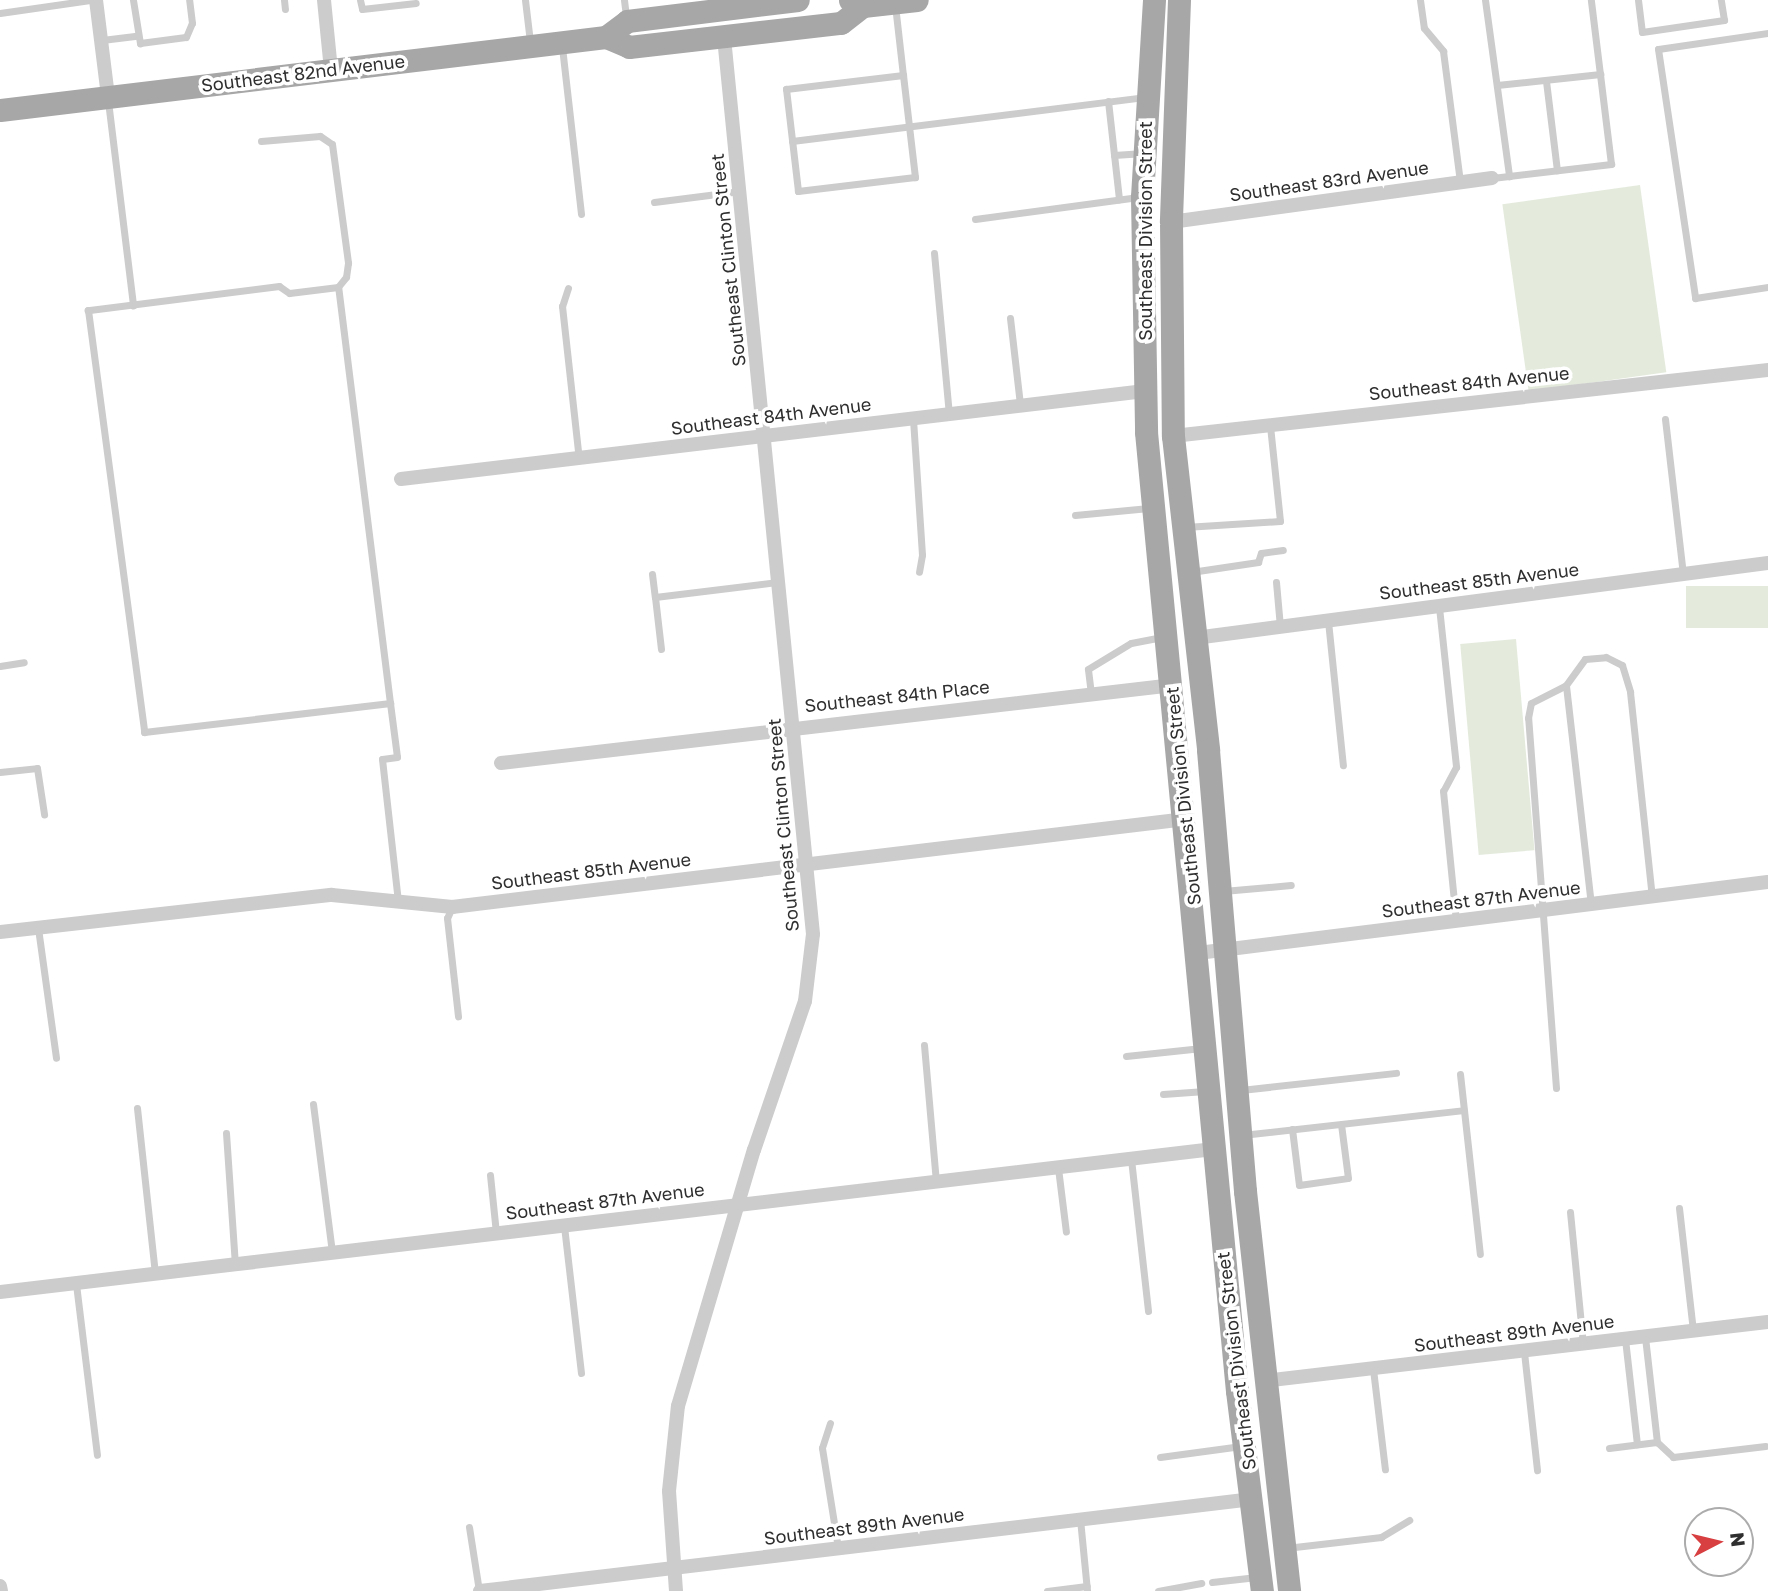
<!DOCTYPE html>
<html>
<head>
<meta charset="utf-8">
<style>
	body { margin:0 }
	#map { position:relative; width:1768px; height:1591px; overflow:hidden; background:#fff; font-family:"Golos Text",sans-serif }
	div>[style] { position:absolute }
	.green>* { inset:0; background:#e4ebdd; transform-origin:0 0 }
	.service>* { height:7px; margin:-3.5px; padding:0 3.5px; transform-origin:3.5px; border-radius:3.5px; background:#ccc }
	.minor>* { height:14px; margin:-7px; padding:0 7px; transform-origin:7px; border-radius:7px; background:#ccc }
	.primary>* { height:23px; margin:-11.5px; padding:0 11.5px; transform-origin:11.5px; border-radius:11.5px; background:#a7a7a7 }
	span { translate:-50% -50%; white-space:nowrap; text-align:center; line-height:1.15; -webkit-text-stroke:7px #fff; paint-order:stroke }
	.street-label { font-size:18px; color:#2f2f2f }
	.north { position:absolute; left:1684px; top:1507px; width:70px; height:70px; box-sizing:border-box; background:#fff; border:2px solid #acacac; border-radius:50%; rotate:83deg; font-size:19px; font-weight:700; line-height:28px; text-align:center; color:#2f2f2f }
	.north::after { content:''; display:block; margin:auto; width:24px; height:32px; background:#d73f40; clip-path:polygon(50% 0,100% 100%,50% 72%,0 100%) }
</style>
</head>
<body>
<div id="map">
	<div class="green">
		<div style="left:1640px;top:185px;width:189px;height:139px;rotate:82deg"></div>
		<div style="left:1768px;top:586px;width:42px;height:82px;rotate:90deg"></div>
		<div style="left:1516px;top:639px;width:212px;height:56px;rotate:85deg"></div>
	</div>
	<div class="service">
		<div style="left:133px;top:0;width:44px;rotate:80.8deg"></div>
		<div style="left:140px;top:43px;width:46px;rotate:-7.4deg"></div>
		<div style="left:186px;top:37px;width:15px;rotate:-67deg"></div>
		<div style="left:192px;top:23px;width:23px;rotate:-97deg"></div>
		<div style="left:284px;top:0;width:9px;rotate:84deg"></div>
		<div style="left:360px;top:0;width:9px;rotate:77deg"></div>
		<div style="left:362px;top:9px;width:54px;rotate:-6.3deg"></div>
		<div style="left:525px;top:0;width:42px;rotate:83.2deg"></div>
		<div style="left:624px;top:0;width:17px;rotate:83deg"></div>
		<div style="left:1420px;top:0;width:28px;rotate:82deg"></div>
		<div style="left:1424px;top:28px;width:30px;rotate:50deg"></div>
		<div style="left:1443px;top:51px;width:132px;rotate:82.6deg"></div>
		<div style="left:1485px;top:0;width:178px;rotate:82.2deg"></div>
		<div style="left:1509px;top:176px;width:17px;rotate:173deg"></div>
		<div style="left:1638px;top:0;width:32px;rotate:83deg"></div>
		<div style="left:1642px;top:32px;width:83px;rotate:-8.3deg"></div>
		<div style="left:1724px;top:20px;width:20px;rotate:-99deg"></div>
		<div style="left:895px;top:5px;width:70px;rotate:83.5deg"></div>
		<div style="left:903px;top:75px;width:103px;rotate:83.3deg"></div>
		<div style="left:915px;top:177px;width:118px;rotate:173.2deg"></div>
		<div style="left:798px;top:191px;width:103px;rotate:-96.7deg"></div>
		<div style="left:786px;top:89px;width:118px;rotate:-6.8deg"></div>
		<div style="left:0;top:13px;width:91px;rotate:-8.2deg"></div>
		<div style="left:1768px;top:33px;width:111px;rotate:171.7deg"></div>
		<div style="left:1658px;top:49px;width:252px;rotate:81.5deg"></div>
		<div style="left:1695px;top:298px;width:74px;rotate:-8.6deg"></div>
		<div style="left:102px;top:40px;width:35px;rotate:-7deg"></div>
		<div style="left:562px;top:47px;width:168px;rotate:83.5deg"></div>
		<div style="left:1546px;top:81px;width:90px;rotate:83deg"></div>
		<div style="left:1497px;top:85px;width:104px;rotate:-6.1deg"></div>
		<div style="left:108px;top:101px;width:206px;rotate:83deg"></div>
		<div style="left:1108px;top:101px;width:99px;rotate:83.6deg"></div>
		<div style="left:261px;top:141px;width:59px;rotate:-4.8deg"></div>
		<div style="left:320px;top:136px;width:14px;rotate:34deg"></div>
		<div style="left:332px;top:144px;width:120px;rotate:82.3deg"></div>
		<div style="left:348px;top:263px;width:14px;rotate:98deg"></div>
		<div style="left:346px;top:277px;width:13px;rotate:129deg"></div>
		<div style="left:338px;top:287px;width:49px;rotate:173deg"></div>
		<div style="left:289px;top:293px;width:12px;rotate:-145deg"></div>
		<div style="left:279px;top:286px;width:193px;rotate:172.8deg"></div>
		<div style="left:88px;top:310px;width:426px;rotate:82.4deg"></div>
		<div style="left:144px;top:732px;width:248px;rotate:-6.7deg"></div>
		<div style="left:390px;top:703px;width:419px;rotate:-97.1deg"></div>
		<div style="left:792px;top:141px;width:357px;rotate:-7.1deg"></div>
		<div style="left:1114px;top:155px;width:26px;rotate:-4deg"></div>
		<div style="left:1509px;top:176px;width:103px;rotate:-6.7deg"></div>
		<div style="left:1611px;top:164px;width:165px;rotate:-97deg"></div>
		<div style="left:654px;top:202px;width:87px;rotate:-7.3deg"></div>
		<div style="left:975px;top:219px;width:163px;rotate:-7.7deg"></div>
		<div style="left:934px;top:253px;width:162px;rotate:84.7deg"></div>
		<div style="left:568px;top:288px;width:19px;rotate:108deg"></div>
		<div style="left:562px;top:306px;width:154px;rotate:83.7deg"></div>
		<div style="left:1010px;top:318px;width:88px;rotate:83.4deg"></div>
		<div style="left:913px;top:419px;width:136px;rotate:86.2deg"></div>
		<div style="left:922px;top:555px;width:17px;rotate:100deg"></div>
		<div style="left:1665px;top:419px;width:156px;rotate:83.4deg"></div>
		<div style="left:1075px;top:515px;width:74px;rotate:-5.4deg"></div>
		<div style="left:1185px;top:527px;width:95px;rotate:-3.6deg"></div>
		<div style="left:1280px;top:521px;width:96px;rotate:-96deg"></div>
		<div style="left:1191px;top:572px;width:68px;rotate:-8.5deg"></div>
		<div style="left:1258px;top:562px;width:9px;rotate:-72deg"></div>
		<div style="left:1261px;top:553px;width:22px;rotate:-8deg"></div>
		<div style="left:652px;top:574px;width:23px;rotate:83deg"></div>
		<div style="left:1276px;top:582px;width:45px;rotate:84.9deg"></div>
		<div style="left:1439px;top:607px;width:161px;rotate:83.9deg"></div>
		<div style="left:1456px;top:767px;width:27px;rotate:118deg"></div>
		<div style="left:1443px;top:791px;width:132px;rotate:84.3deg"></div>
		<div style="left:1328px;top:621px;width:145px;rotate:84.1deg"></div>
		<div style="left:661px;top:649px;width:52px;rotate:-96.6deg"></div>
		<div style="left:655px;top:597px;width:124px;rotate:-7deg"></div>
		<div style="left:0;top:666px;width:24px;rotate:-9deg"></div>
		<div style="left:1091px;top:694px;width:25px;rotate:-97deg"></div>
		<div style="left:1088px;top:669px;width:50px;rotate:-31.2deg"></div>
		<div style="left:1131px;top:643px;width:33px;rotate:-11deg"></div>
		<div style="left:390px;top:703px;width:54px;rotate:82.6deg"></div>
		<div style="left:397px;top:757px;width:15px;rotate:172deg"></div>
		<div style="left:382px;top:759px;width:143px;rotate:83.6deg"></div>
		<div style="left:0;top:772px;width:37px;rotate:-6deg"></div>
		<div style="left:37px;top:768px;width:47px;rotate:81.3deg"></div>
		<div style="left:1223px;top:891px;width:68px;rotate:-5deg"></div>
		<div style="left:1591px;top:905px;width:221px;rotate:-96.5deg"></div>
		<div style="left:1566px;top:685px;width:32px;rotate:-54deg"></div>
		<div style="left:1585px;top:659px;width:21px;rotate:-5deg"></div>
		<div style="left:1606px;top:657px;width:18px;rotate:27deg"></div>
		<div style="left:1622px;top:665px;width:28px;rotate:73deg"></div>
		<div style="left:1630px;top:692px;width:206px;rotate:83.9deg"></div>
		<div style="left:452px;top:907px;width:12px;rotate:114deg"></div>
		<div style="left:447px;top:918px;width:99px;rotate:83.6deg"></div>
		<div style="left:38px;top:928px;width:131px;rotate:82.1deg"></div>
		<div style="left:924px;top:1045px;width:137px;rotate:85deg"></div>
		<div style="left:1126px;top:1056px;width:76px;rotate:-6deg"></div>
		<div style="left:1460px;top:1074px;width:181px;rotate:83.7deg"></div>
		<div style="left:1556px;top:1088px;width:371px;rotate:-94.3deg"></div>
		<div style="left:1528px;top:718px;width:15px;rotate:-79deg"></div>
		<div style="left:1531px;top:703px;width:39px;rotate:-27deg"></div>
		<div style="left:1241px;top:1090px;width:156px;rotate:-6.3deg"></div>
		<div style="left:1163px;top:1094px;width:42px;rotate:-4.1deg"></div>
		<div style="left:313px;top:1104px;width:150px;rotate:82.7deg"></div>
		<div style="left:137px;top:1108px;width:166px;rotate:83.8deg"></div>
		<div style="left:1292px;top:1129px;width:56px;rotate:82.9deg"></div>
		<div style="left:1299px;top:1185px;width:49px;rotate:-8.1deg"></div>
		<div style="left:1348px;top:1178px;width:54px;rotate:-97.4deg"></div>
		<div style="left:226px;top:1133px;width:131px;rotate:86.1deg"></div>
		<div style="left:1242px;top:1135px;width:223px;rotate:-6.4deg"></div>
		<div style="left:1131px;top:1159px;width:153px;rotate:83.6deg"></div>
		<div style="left:1058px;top:1168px;width:64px;rotate:82.9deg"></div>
		<div style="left:490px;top:1175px;width:58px;rotate:84.1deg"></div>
		<div style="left:1679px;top:1208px;width:123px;rotate:83.5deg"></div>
		<div style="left:1570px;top:1212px;width:133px;rotate:84.4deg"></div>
		<div style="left:564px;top:1226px;width:148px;rotate:83.4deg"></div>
		<div style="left:76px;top:1284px;width:172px;rotate:83deg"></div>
		<div style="left:1645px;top:1337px;width:106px;rotate:83.5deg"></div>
		<div style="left:1625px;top:1339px;width:106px;rotate:83.5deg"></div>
		<div style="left:1524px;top:1352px;width:119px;rotate:83.7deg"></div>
		<div style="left:1373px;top:1369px;width:101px;rotate:83.2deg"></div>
		<div style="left:830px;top:1423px;width:26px;rotate:108deg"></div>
		<div style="left:822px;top:1448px;width:101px;rotate:80.9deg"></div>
		<div style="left:1609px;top:1448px;width:48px;rotate:-7.1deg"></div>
		<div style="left:1657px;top:1442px;width:22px;rotate:43deg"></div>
		<div style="left:1673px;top:1457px;width:93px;rotate:-6.8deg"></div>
		<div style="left:1160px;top:1457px;width:82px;rotate:-7.7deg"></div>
		<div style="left:1080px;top:1519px;width:72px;rotate:84.4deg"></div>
		<div style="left:469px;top:1527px;width:65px;rotate:81.1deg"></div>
		<div style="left:1286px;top:1548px;width:96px;rotate:-6.6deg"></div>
		<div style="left:1381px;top:1537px;width:33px;rotate:-31deg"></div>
		<div style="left:1212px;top:1582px;width:45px;rotate:-6.3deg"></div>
		<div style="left:1047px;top:1591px;width:40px;rotate:-7.1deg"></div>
		<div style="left:1158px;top:1591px;width:44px;rotate:-10.5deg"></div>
	</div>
	<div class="minor">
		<div style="left:96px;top:0;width:98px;rotate:82.9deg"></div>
		<div style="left:324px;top:0;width:70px;rotate:84.3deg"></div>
		<div style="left:1171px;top:222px;width:324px;rotate:-7.8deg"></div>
		<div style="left:1173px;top:436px;width:599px;rotate:-6.33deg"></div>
		<div style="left:401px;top:479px;width:749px;rotate:-6.75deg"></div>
		<div style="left:1195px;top:638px;width:578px;rotate:-7.46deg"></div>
		<div style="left:501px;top:763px;width:677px;rotate:-6.62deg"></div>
		<div style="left:0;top:932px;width:334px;rotate:-6.4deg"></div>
		<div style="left:332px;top:895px;width:121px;rotate:5.7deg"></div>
		<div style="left:452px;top:907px;width:739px;rotate:-6.84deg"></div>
		<div style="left:1198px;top:953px;width:574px;rotate:-7.1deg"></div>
		<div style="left:0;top:1292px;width:1222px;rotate:-6.72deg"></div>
		<div style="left:1264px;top:1381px;width:507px;rotate:-6.68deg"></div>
		<div style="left:0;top:1586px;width:5px;rotate:79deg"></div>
		<div style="left:480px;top:1591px;width:778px;rotate:-6.79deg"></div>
		<div style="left:676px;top:1591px;width:100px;rotate:-94deg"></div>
		<div style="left:669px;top:1491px;width:85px;rotate:-84deg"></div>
		<div style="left:678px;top:1406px;width:267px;rotate:-73.5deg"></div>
		<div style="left:754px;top:1150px;width:157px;rotate:-71.1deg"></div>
		<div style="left:805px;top:1001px;width:67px;rotate:-83.2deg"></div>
		<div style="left:813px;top:934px;width:901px;rotate:-95.67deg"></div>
	</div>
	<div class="primary">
		<div style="left:850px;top:0;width:14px;rotate:25deg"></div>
		<div style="left:863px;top:6px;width:54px;rotate:-6.3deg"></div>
		<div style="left:1154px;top:0;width:197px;rotate:93.5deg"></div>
		<div style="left:1142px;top:197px;width:235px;rotate:89deg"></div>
		<div style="left:1146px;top:432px;width:963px;rotate:84.58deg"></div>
		<div style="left:1237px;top:1391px;width:202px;rotate:82.9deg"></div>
		<div style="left:1179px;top:0;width:222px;rotate:92.1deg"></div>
		<div style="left:1171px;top:222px;width:214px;rotate:89.5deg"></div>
		<div style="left:1173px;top:436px;width:316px;rotate:83.6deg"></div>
		<div style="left:1208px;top:750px;width:443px;rotate:85.2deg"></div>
		<div style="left:1245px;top:1191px;width:402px;rotate:83.7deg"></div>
		<div style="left:606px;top:37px;width:25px;rotate:23deg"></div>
		<div style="left:629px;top:47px;width:213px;rotate:-6.5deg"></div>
		<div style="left:841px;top:23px;width:28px;rotate:-38deg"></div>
		<div style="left:0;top:110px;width:610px;rotate:-6.87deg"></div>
		<div style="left:606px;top:37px;width:26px;rotate:-37deg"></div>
		<div style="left:627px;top:21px;width:172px;rotate:-7deg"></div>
	</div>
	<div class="street-label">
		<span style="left:303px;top:73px;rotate:-7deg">Southeast 82nd Avenue</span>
		<span style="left:1329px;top:181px;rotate:-8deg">Southeast 83rd Avenue</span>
		<span style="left:1145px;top:231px;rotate:-90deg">Southeast Division Street</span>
		<span style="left:728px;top:260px;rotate:-96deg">Southeast Clinton Street</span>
		<span style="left:1469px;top:383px;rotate:-6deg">Southeast 84th Avenue</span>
		<span style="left:771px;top:416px;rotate:-7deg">Southeast 84th Avenue</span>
		<span style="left:1479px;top:581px;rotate:-7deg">Southeast 85th Avenue</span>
		<span style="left:897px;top:696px;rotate:-6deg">Southeast 84th Place</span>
		<span style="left:1183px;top:796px;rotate:-96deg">Southeast Division Street</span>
		<span style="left:783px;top:825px;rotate:-95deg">Southeast Clinton Street</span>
		<span style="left:591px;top:871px;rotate:-7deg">Southeast 85th Avenue</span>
		<span style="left:1481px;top:899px;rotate:-7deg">Southeast 87th Avenue</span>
		<span style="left:605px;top:1201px;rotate:-7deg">Southeast 87th Avenue</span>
		<span style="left:1514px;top:1333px;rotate:-7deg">Southeast 89th Avenue</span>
		<span style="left:1236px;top:1361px;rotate:-97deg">Southeast Division Street</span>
		<span style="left:864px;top:1526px;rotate:-7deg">Southeast 89th Avenue</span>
	</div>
	<div class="north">N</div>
</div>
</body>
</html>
